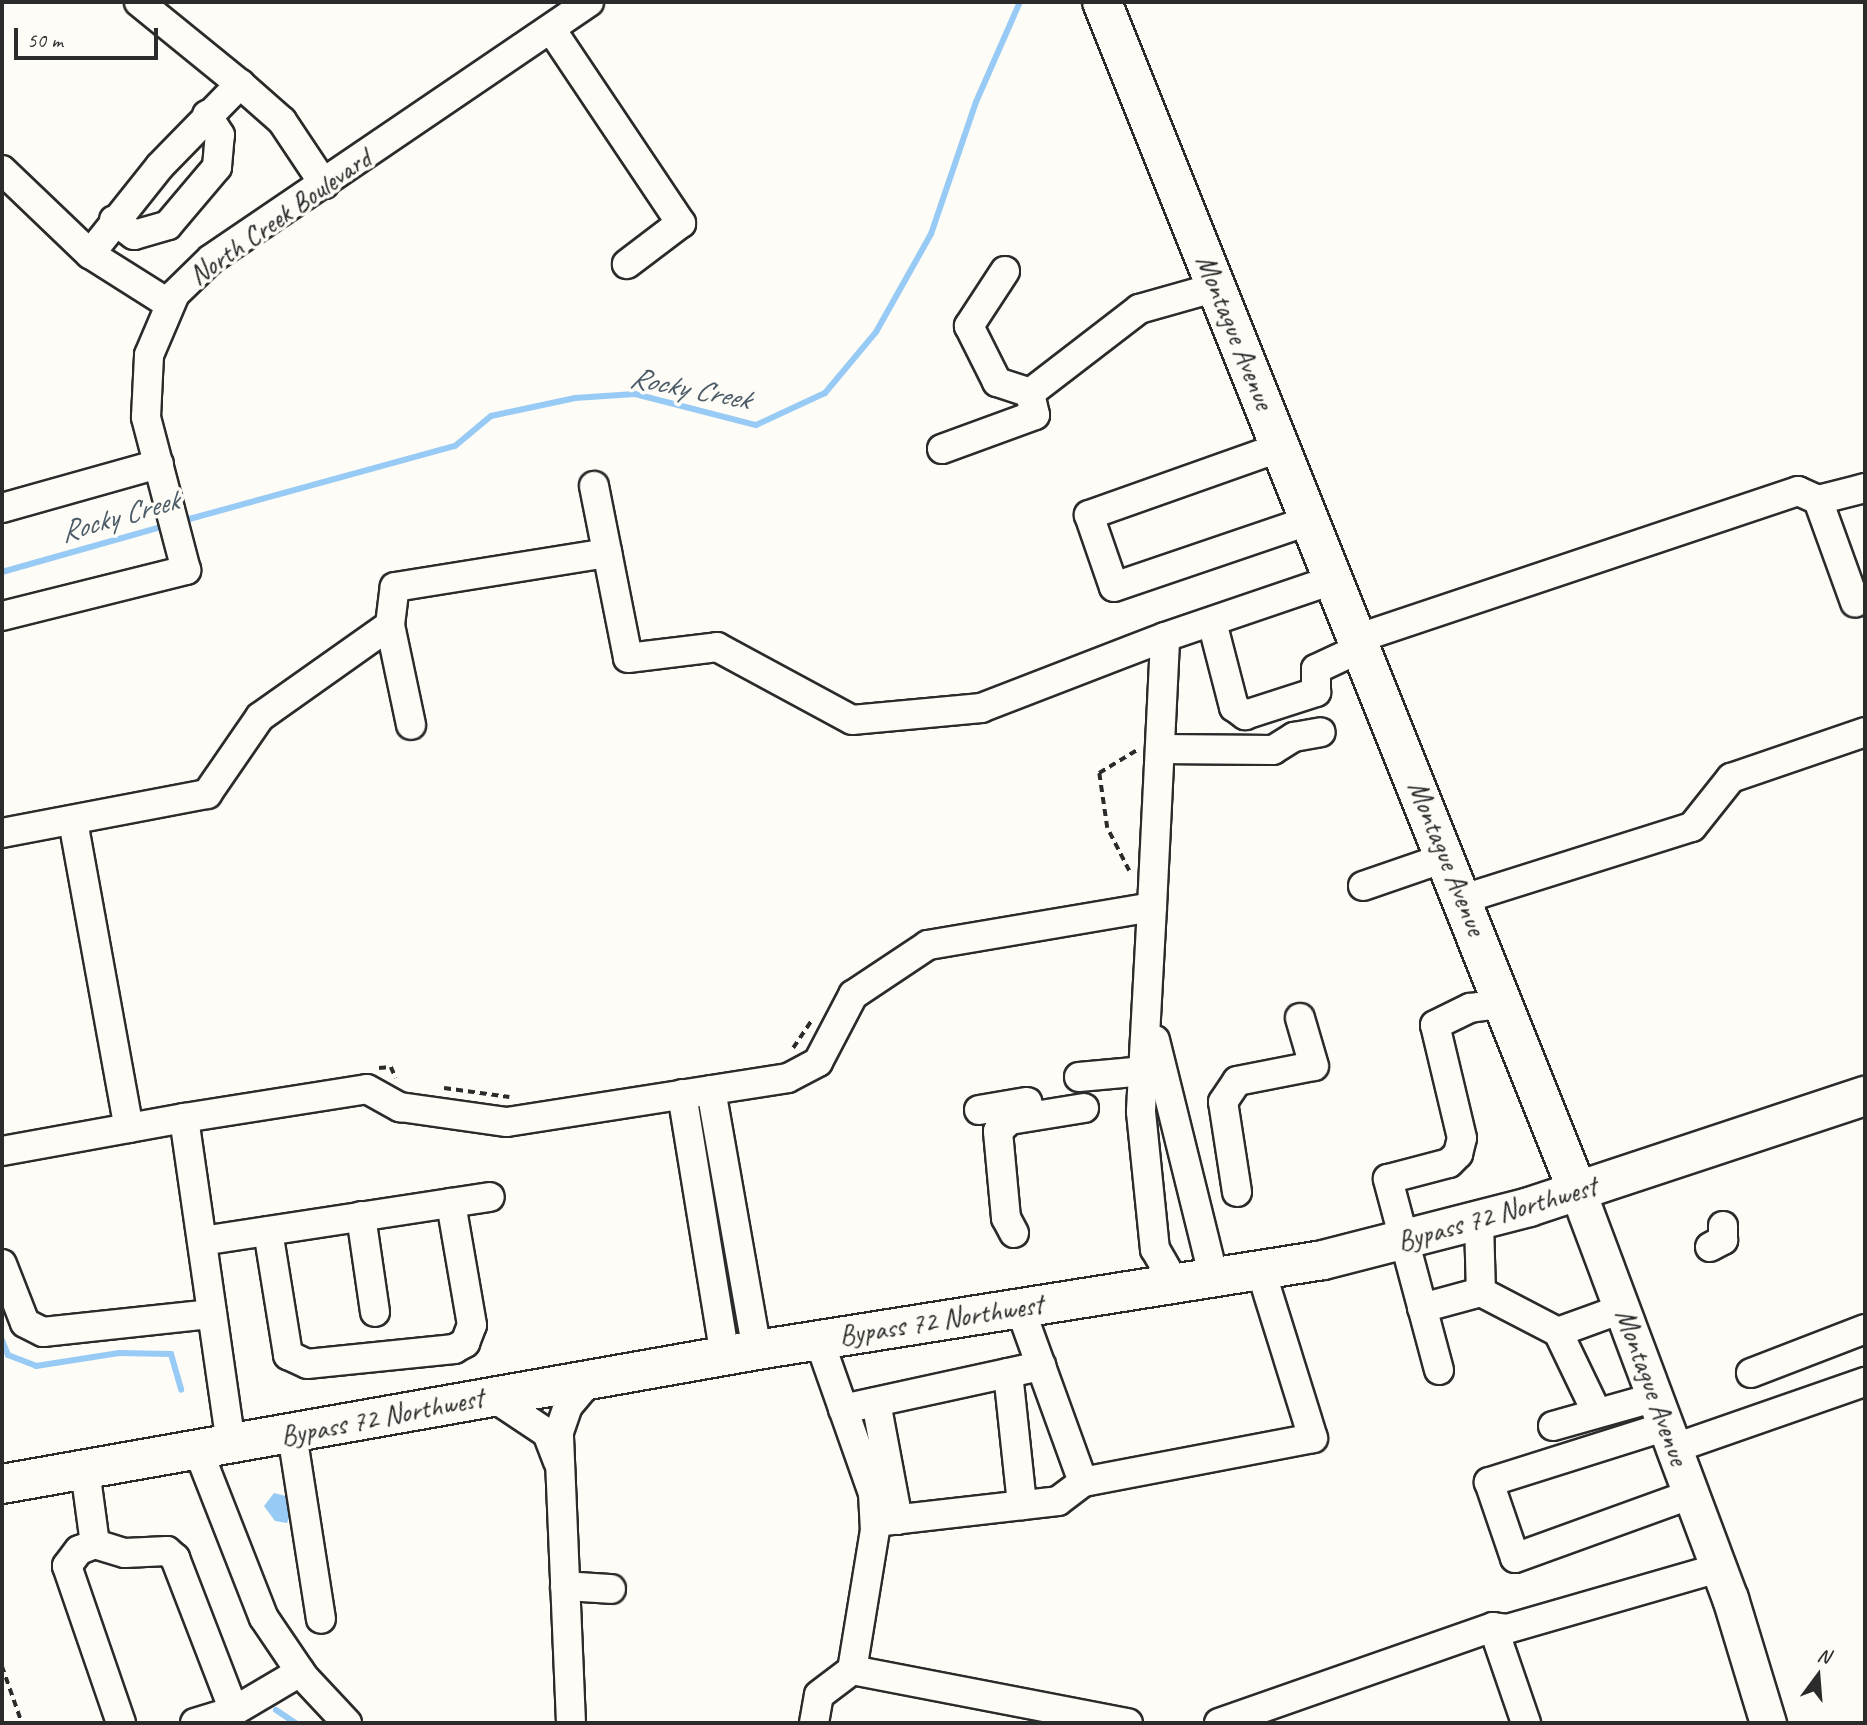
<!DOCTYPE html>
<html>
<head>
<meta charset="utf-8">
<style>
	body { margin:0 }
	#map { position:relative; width:1867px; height:1725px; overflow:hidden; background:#fdfcf7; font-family:Caveat,sans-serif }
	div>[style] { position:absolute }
	.water>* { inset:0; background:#97caf4 }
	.stream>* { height:6px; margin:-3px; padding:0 3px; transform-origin:3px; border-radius:3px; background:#97caf4 }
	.path>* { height:3.5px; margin-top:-1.75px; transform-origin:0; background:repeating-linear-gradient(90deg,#2b2b2b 0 7px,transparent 0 12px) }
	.roads { filter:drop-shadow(2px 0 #2b2b2b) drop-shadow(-2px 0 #2b2b2b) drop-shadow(0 2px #2b2b2b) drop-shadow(0 -2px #2b2b2b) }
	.minor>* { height:28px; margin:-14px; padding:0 14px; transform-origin:14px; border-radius:14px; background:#fdfcf7 }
	.major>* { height:35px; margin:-17.5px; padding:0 17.5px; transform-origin:17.5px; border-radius:17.5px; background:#fdfcf7 }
	.highway>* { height:38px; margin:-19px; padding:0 19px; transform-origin:19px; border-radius:19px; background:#fdfcf7 }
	span { translate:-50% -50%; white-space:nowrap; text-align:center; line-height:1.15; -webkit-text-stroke:7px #fdfcf7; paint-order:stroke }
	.street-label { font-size:28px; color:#2b2b2b }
	.water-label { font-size:30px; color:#4b5b67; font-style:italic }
	.frame { position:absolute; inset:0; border:4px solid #2b2b2b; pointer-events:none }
	.north { position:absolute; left:1783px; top:1641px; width:70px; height:70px; -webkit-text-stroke:5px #fdfcf7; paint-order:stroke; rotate:16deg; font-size:19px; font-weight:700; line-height:28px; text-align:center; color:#2b2b2b }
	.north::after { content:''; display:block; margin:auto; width:24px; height:32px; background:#2b2b2b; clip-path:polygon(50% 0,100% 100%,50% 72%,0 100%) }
	.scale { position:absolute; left:14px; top:28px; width:144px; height:32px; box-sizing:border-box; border:4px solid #2b2b2b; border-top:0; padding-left:9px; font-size:21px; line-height:24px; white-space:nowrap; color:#2b2b2b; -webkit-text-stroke:5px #fdfcf7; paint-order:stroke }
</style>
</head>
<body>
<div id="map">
	<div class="water">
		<div style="clip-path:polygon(274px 1493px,286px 1496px,293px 1508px,287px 1523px,275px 1521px,264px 1506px)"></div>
	</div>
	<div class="stream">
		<div style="left:182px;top:521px;width:283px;rotate:-15.4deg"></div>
		<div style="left:455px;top:446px;width:47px;rotate:-39.8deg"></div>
		<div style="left:491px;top:416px;width:86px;rotate:-12.1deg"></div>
		<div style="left:575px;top:398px;width:60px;rotate:-3.8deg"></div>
		<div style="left:635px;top:394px;width:125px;rotate:14.4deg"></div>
		<div style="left:756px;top:425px;width:76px;rotate:-24.9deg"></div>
		<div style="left:825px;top:393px;width:80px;rotate:-50.1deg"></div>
		<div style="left:876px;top:332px;width:112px;rotate:-60.7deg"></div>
		<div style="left:931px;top:234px;width:139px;rotate:-71.2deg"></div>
		<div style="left:976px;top:102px;width:109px;rotate:-66.3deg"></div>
		<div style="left:2px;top:572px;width:173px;rotate:-15.8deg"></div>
		<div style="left:2px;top:1340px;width:16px;rotate:68deg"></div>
		<div style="left:8px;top:1355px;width:30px;rotate:21deg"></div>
		<div style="left:36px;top:1366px;width:84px;rotate:-8.9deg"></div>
		<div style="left:119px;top:1353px;width:52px;rotate:1.1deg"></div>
		<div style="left:171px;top:1354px;width:37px;rotate:74deg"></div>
		<div style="left:276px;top:1710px;width:23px;rotate:34deg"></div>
	</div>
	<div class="path">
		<div style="left:1129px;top:871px;width:48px;rotate:-117.1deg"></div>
		<div style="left:1107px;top:828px;width:56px;rotate:-98.3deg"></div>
		<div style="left:1099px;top:773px;width:44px;rotate:-31.2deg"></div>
		<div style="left:793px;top:1048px;width:34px;rotate:-56deg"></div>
		<div style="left:379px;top:1068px;width:12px;rotate:-5deg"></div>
		<div style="left:391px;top:1067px;width:12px;rotate:66deg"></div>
		<div style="left:444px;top:1088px;width:66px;rotate:7.9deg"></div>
		<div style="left:2px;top:1666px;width:60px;rotate:70.7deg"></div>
	</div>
	<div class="roads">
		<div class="minor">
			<div style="left:139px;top:2px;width:130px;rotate:39.1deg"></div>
			<div style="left:551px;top:29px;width:234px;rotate:56.2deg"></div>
			<div style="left:681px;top:223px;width:68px;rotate:142.8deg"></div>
			<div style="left:2px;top:170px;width:122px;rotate:43.7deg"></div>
			<div style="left:90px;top:254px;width:93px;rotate:32.3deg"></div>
			<div style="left:114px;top:220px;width:25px;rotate:37deg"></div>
			<div style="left:134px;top:235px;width:35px;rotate:-16deg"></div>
			<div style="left:168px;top:225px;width:76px;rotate:-49.8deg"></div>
			<div style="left:217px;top:167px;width:32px;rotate:-85deg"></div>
			<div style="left:220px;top:135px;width:24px;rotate:-123deg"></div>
			<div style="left:90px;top:254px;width:112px;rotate:-51.5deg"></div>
			<div style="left:160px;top:166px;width:115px;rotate:-45.7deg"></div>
			<div style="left:240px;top:84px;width:56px;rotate:41.4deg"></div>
			<div style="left:282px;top:121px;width:76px;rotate:56.3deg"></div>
			<div style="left:1005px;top:271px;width:66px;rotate:123.2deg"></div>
			<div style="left:969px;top:326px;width:63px;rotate:63.4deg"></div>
			<div style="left:997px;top:382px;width:35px;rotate:18deg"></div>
			<div style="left:1281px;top:447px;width:204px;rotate:160.5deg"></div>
			<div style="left:1089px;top:515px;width:76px;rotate:70.9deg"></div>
			<div style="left:1114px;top:587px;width:208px;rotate:-18.8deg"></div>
			<div style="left:942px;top:449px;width:99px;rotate:-20.1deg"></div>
			<div style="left:1035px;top:415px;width:23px;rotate:-103deg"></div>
			<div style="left:1030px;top:393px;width:138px;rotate:-37.6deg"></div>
			<div style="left:1139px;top:309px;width:81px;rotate:-15.8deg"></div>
			<div style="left:594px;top:486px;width:175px;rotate:78.8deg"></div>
			<div style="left:628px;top:658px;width:90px;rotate:-7deg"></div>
			<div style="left:717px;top:647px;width:153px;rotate:28.4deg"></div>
			<div style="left:852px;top:720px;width:130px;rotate:-5.3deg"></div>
			<div style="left:981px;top:708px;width:197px;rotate:-21.1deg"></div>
			<div style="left:1818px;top:500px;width:109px;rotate:70.1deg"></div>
			<div style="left:2px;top:508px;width:163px;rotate:-15.7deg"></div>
			<div style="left:2px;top:616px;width:190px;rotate:-14deg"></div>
			<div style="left:186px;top:570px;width:158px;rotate:-104.7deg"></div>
			<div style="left:146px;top:417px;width:62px;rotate:-87.2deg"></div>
			<div style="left:149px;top:355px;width:66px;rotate:-66.9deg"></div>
			<div style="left:175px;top:294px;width:50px;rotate:-44.2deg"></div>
			<div style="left:211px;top:259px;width:457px;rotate:-34.2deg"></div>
			<div style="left:1212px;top:622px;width:88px;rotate:75.5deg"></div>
			<div style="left:1234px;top:707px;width:14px;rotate:36deg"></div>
			<div style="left:1245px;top:715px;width:75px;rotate:-17.9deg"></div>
			<div style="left:1316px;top:692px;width:23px;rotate:-90deg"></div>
			<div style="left:1316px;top:669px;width:52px;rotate:-25.1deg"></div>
			<div style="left:390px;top:625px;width:102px;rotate:78.1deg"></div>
			<div style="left:1359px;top:638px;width:463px;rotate:-18.5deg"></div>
			<div style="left:1798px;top:491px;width:22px;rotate:24deg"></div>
			<div style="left:1818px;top:500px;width:49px;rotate:-14.3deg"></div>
			<div style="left:1160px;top:749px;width:113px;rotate:0.5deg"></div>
			<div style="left:1273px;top:750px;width:25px;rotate:-32deg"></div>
			<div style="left:1294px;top:737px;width:27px;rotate:-10deg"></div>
			<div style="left:73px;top:821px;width:312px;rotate:79.7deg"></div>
			<div style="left:2px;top:833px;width:209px;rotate:-10.8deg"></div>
			<div style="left:207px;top:794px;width:93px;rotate:-55.5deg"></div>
			<div style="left:260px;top:717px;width:159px;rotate:-35.3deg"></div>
			<div style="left:390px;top:625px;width:38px;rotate:-83deg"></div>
			<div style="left:395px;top:587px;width:215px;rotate:-9.1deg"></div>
			<div style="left:1363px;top:886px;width:89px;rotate:-19deg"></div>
			<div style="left:1463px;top:899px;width:240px;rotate:-17.5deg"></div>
			<div style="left:1692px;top:827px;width:63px;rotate:-51.5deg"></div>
			<div style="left:1731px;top:778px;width:142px;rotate:-18.9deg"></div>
			<div style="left:1152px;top:907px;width:270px;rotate:-87.2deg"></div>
			<div style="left:1165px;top:637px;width:180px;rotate:-18.8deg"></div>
			<div style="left:1155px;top:1040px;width:245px;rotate:76.1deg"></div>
			<div style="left:1079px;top:1077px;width:66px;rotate:-5.2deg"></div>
			<div style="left:711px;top:1090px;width:264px;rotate:80deg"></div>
			<div style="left:682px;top:1094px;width:266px;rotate:80.7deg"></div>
			<div style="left:979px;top:1110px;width:49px;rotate:-9.5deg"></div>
			<div style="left:184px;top:1118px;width:185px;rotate:-9deg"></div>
			<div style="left:367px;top:1089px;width:38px;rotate:29deg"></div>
			<div style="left:400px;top:1107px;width:108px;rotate:8deg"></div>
			<div style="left:507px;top:1122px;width:284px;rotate:-8.9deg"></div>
			<div style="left:788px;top:1078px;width:34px;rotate:-28deg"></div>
			<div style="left:818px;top:1062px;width:76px;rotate:-62.4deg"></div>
			<div style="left:853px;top:995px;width:90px;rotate:-33.7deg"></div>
			<div style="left:928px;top:945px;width:227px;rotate:-9.6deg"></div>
			<div style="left:1152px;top:907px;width:205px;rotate:93.1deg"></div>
			<div style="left:1141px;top:1112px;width:138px;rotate:84.2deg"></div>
			<div style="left:1155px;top:1249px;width:39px;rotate:60deg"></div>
			<div style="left:2px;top:1151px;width:185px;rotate:-10.3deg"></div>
			<div style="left:184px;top:1118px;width:330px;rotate:81.8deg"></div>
			<div style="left:1237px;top:1192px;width:91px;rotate:-98.8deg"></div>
			<div style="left:1223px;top:1102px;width:25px;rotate:-56deg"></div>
			<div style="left:1237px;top:1081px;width:78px;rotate:-11deg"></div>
			<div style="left:1314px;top:1066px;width:50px;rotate:-106.3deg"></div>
			<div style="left:361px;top:1216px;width:97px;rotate:81.7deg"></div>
			<div style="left:1479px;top:1222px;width:70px;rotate:88.4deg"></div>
			<div style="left:1481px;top:1292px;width:87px;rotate:27.5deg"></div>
			<div style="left:1558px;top:1332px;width:70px;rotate:-20deg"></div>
			<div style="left:268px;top:1231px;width:126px;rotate:80.8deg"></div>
			<div style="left:288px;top:1355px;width:21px;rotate:25deg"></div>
			<div style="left:307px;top:1364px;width:148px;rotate:-5.8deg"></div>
			<div style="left:454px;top:1349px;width:13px;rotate:-29deg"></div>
			<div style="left:465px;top:1343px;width:19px;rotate:-69deg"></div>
			<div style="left:472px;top:1325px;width:124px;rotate:-99.8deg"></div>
			<div style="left:1014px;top:1233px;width:17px;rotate:-118deg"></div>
			<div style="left:1006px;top:1218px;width:87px;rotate:-95.3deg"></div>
			<div style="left:998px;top:1131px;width:16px;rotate:-43deg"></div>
			<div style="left:1010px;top:1120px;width:75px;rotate:-9.2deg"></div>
			<div style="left:202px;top:1241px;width:291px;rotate:-8.7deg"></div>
			<div style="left:1710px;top:1247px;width:15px;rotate:-28deg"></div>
			<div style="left:1723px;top:1240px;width:14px;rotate:-90deg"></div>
			<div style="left:2px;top:1264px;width:63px;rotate:68.7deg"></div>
			<div style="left:25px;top:1323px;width:20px;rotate:27deg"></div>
			<div style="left:43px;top:1332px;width:170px;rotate:-6.1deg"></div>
			<div style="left:1020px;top:1308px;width:185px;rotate:70.1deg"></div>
			<div style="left:1083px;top:1482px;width:234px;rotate:-10.8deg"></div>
			<div style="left:1313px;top:1438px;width:175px;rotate:-107.3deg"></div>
			<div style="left:1422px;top:1308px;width:61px;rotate:-15.2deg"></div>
			<div style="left:1558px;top:1332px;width:90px;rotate:64.3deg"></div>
			<div style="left:819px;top:1340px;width:162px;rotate:70.6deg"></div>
			<div style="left:873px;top:1493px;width:37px;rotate:87deg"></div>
			<div style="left:875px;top:1530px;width:142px;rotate:99.3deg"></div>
			<div style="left:852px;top:1670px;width:281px;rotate:10.9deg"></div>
			<div style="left:1439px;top:1370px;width:198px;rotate:-105deg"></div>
			<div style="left:1388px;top:1179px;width:63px;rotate:-14.7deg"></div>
			<div style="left:1449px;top:1163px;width:13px;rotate:-45deg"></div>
			<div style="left:1458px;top:1154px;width:16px;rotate:-76deg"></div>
			<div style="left:1462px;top:1138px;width:116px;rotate:-103.4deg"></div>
			<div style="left:1435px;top:1025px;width:39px;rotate:-26deg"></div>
			<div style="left:1470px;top:1008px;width:34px;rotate:-8deg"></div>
			<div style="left:1008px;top:1373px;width:133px;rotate:83.9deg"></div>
			<div style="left:1751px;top:1373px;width:122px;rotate:-21.1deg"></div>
			<div style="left:493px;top:1397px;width:65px;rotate:33.7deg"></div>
			<div style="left:547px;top:1433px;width:30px;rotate:69deg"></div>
			<div style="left:876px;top:1402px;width:120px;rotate:79.4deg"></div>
			<div style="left:843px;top:1409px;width:203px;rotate:-12.3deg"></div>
			<div style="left:1553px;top:1426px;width:107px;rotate:-15.7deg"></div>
			<div style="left:1667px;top:1426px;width:187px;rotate:162.5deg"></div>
			<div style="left:1489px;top:1482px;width:80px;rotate:71.1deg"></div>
			<div style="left:1515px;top:1558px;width:188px;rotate:-19.9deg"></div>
			<div style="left:292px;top:1434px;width:187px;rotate:81.1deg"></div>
			<div style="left:1675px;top:1448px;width:201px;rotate:-19.2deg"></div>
			<div style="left:198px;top:1450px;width:180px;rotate:68.6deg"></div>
			<div style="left:264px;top:1618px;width:71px;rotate:55.9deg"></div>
			<div style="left:304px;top:1677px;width:63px;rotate:46.9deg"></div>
			<div style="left:85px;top:1470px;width:75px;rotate:82.3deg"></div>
			<div style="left:95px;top:1544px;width:17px;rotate:159deg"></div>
			<div style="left:79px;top:1550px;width:20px;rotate:127deg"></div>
			<div style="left:67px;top:1566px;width:166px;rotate:71deg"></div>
			<div style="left:875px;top:1522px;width:184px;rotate:-6.5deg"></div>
			<div style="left:1058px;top:1501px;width:31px;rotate:-37deg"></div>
			<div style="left:95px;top:1544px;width:31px;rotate:17deg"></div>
			<div style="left:125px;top:1553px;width:42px;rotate:-2.7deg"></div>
			<div style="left:167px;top:1551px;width:11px;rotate:41deg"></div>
			<div style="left:175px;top:1558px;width:164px;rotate:68.9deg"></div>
			<div style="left:565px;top:1586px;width:46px;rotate:3.7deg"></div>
			<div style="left:1493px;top:1627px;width:102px;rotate:71deg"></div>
			<div style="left:195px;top:1723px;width:41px;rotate:-17.1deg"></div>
			<div style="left:234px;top:1711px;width:77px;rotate:-30.6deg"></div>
			<div style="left:571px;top:1723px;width:291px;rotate:-92.4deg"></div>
			<div style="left:559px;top:1432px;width:28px;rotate:-71deg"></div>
			<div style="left:568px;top:1406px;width:35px;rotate:-50deg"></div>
			<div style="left:814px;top:1723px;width:28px;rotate:-80deg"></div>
			<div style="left:819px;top:1695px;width:41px;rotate:-37.1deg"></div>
			<div style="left:1219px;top:1723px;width:290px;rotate:-19.3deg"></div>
			<div style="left:1493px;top:1627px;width:14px;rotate:8deg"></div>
			<div style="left:1507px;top:1629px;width:221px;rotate:-16.1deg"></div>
		</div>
		<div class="major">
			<div style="left:1578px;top:1192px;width:434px;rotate:69.5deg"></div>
			<div style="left:1730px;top:1598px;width:131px;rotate:73.1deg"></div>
		</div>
		<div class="highway">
			<div style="left:1102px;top:2px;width:1282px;rotate:68.2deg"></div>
			<div style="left:2px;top:1484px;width:767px;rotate:-10.06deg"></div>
			<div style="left:757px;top:1350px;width:573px;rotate:-9.03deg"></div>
			<div style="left:1323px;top:1260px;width:213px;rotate:-14.4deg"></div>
			<div style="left:1529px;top:1207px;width:354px;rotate:-18.3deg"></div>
		</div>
	</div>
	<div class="street-label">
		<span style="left:280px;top:217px;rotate:-35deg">North Creek Boulevard</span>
		<span style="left:1235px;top:332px;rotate:68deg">Montague Avenue</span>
		<span style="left:1447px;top:858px;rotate:68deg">Montague Avenue</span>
		<span style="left:1497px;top:1214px;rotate:-16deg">Bypass 72 Northwest</span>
		<span style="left:941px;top:1320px;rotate:-9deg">Bypass 72 Northwest</span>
		<span style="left:1652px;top:1387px;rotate:70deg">Montague Avenue</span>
		<span style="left:382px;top:1417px;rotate:-11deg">Bypass 72 Northwest</span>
	</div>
	<div class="water-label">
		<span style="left:690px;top:388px;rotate:11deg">Rocky Creek</span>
		<span style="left:119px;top:516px;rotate:-16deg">Rocky Creek</span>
	</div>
	<div class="frame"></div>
	<div class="north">N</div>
	<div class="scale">50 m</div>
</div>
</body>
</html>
